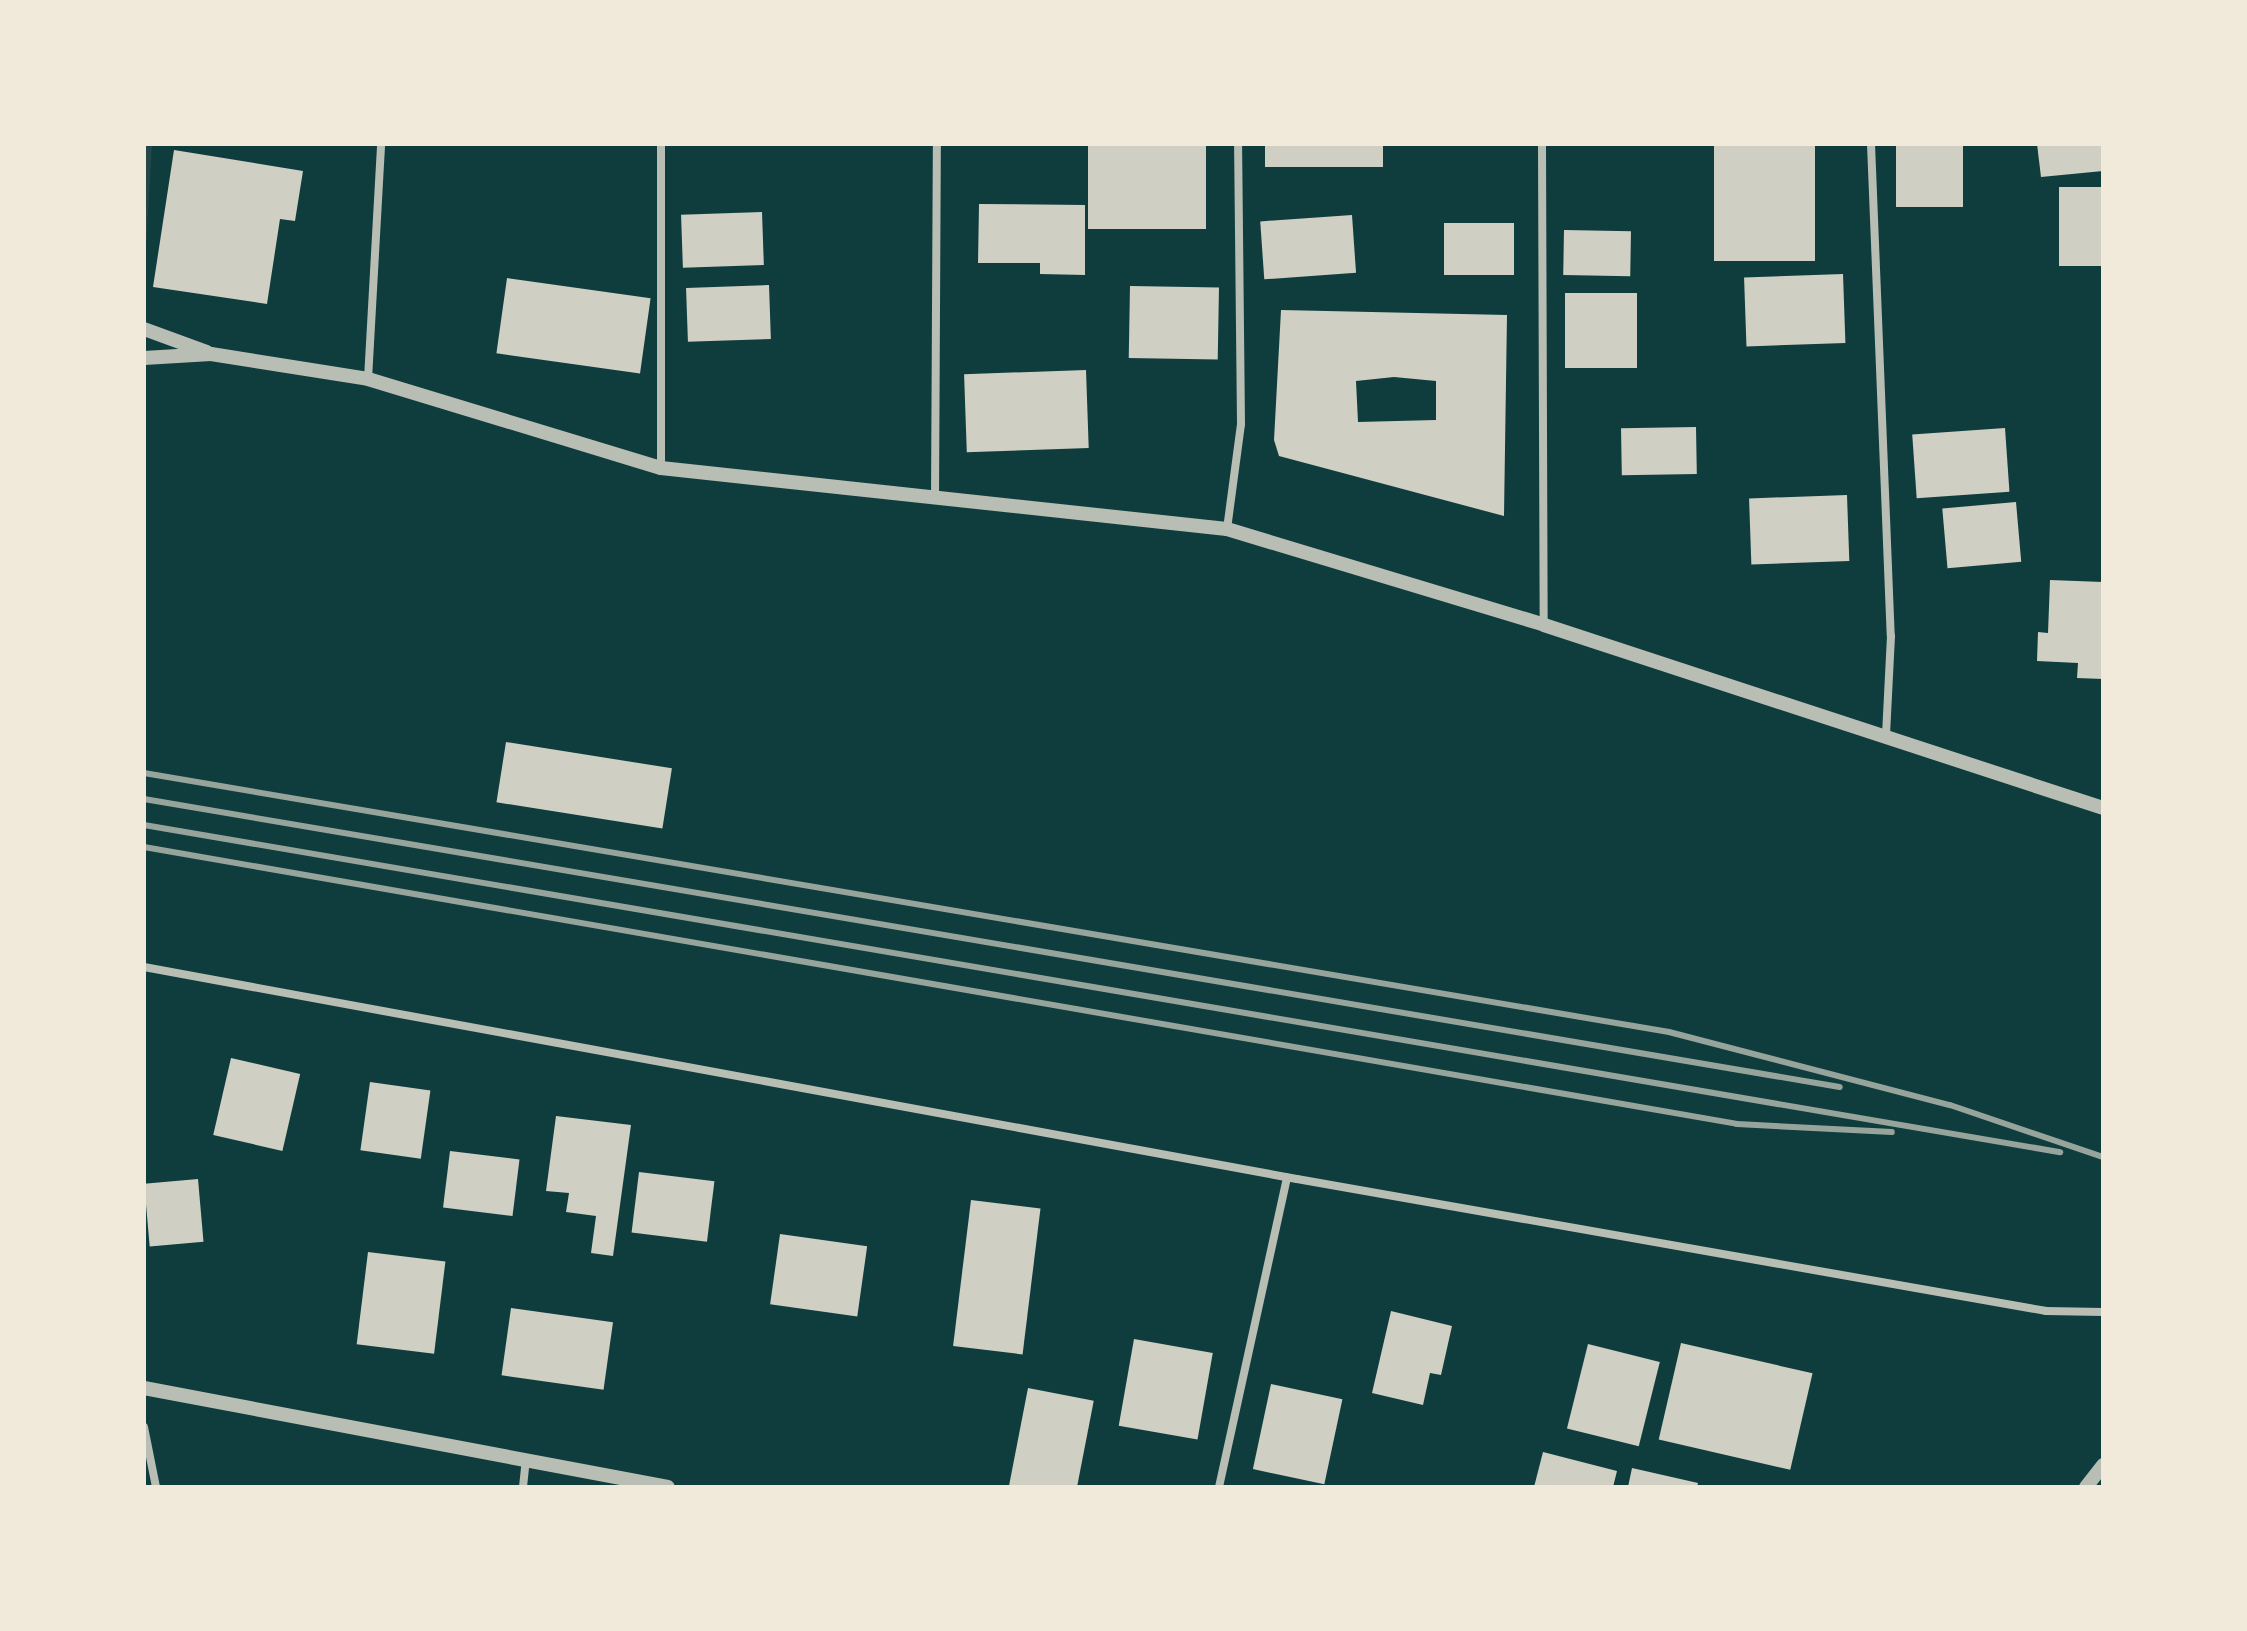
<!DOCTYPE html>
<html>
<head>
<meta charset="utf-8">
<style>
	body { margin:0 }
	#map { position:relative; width:2247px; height:1631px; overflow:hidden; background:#0f3d3e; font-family:"Exo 2",sans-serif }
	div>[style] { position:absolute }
	.green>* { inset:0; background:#244646 }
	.building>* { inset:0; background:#cfcfc3; transform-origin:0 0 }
	.minor>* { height:8px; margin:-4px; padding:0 4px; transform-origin:4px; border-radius:4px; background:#b8beb3 }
	.tertiary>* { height:14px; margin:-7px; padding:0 7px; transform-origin:7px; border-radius:7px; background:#b8beb3 }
	.rail>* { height:6px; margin:-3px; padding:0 3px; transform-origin:3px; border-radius:3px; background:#97a49c }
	span { translate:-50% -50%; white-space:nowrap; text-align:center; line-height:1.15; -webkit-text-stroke:6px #f1e9da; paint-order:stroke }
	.frame { position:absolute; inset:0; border:146px solid #f1e9da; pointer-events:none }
</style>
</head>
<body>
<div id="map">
	<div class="green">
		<div style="clip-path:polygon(144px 144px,152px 144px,145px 265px,144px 265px)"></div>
	</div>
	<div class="building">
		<div style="left:1088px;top:144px;width:118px;height:85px"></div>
		<div style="left:1265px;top:144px;width:118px;height:23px"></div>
		<div style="left:1714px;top:144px;width:101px;height:117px"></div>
		<div style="left:1896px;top:144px;width:67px;height:63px"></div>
		<div style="clip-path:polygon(2037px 144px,2103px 144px,2103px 171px,2041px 177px)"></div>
		<div style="clip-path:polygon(174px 150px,303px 171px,295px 221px,280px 219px,267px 304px,153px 287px)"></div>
		<div style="left:2103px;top:187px;width:79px;height:44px;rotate:90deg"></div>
		<div style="clip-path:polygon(979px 204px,1085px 205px,1085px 275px,1040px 274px,1040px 263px,978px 263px)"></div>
		<div style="left:762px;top:212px;width:53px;height:81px;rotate:88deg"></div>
		<div style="left:1352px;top:215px;width:58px;height:92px;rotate:86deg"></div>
		<div style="left:1444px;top:223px;width:70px;height:52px"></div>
		<div style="left:1564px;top:230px;width:67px;height:45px;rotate:1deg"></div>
		<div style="left:1843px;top:274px;width:69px;height:99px;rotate:88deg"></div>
		<div style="left:507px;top:278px;width:145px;height:76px;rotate:8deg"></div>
		<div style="left:769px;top:285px;width:54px;height:83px;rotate:88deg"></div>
		<div style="left:1130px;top:286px;width:89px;height:72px;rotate:1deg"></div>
		<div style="left:1565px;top:293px;width:72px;height:75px"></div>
		<div style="clip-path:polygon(evenodd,1281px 310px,1507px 315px,1504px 516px,1279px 456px,1274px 440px,1281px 310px,1394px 377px,1436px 381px,1436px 420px,1358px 422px,1356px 381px,1394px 377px)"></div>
		<div style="left:1086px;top:370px;width:78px;height:122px;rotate:88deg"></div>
		<div style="left:1696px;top:427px;width:47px;height:75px;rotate:89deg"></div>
		<div style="left:2005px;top:428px;width:64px;height:93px;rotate:86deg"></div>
		<div style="left:1847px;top:495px;width:66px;height:98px;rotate:88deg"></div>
		<div style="left:2016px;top:502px;width:60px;height:74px;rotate:85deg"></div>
		<div style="clip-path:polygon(2050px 580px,2103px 582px,2103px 679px,2077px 678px,2078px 663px,2037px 661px,2038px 632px,2048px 633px)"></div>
		<div style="left:506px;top:742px;width:168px;height:61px;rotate:9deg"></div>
		<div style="left:231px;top:1058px;width:71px;height:79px;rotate:13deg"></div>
		<div style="left:370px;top:1082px;width:61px;height:69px;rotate:8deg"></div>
		<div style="clip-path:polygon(556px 1116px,631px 1125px,613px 1256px,591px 1253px,596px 1216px,566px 1212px,569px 1193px,546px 1191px)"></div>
		<div style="left:450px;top:1151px;width:70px;height:57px;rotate:7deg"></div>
		<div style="left:639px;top:1172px;width:76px;height:61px;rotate:7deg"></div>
		<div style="left:198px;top:1179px;width:63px;height:54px;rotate:85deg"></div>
		<div style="left:971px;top:1200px;width:70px;height:147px;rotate:7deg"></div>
		<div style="left:780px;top:1234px;width:88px;height:71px;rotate:8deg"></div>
		<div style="left:368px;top:1252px;width:78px;height:93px;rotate:7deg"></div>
		<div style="left:511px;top:1308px;width:103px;height:68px;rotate:8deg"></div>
		<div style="clip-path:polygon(1391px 1311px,1452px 1326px,1441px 1375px,1430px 1373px,1423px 1405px,1372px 1393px)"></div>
		<div style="left:1134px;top:1339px;width:80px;height:88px;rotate:10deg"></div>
		<div style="left:1681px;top:1343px;width:135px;height:99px;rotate:13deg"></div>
		<div style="left:1588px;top:1344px;width:74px;height:87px;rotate:14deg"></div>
		<div style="left:1271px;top:1384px;width:73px;height:87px;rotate:12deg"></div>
		<div style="left:1028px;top:1388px;width:67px;height:101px;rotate:11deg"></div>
		<div style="clip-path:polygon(1543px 1452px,1617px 1471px,1613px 1487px,1534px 1487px)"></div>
		<div style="clip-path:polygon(1632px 1468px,1698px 1483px,1697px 1487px,1628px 1487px)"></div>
	</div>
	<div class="minor">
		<div style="left:661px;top:144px;width:324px;rotate:90deg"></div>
		<div style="left:1542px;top:144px;width:481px;rotate:89.8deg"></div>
		<div style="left:1871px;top:144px;width:492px;rotate:87.7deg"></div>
		<div style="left:1891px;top:636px;width:100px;rotate:92.9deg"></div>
		<div style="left:368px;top:379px;width:235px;rotate:-86.8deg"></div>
		<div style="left:935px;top:500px;width:356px;rotate:-89.7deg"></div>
		<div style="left:1227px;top:529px;width:106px;rotate:-82.4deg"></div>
		<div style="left:1241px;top:424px;width:280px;rotate:-90.6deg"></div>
		<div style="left:144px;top:967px;width:1172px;rotate:10.42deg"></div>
		<div style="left:1297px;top:1179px;width:761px;rotate:9.99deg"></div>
		<div style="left:2046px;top:1311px;width:57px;rotate:1deg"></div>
		<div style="left:144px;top:1427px;width:61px;rotate:78.7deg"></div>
		<div style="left:523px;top:1487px;width:27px;rotate:-84deg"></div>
		<div style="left:1219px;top:1487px;width:317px;rotate:-77.6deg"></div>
	</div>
	<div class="tertiary">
		<div style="left:144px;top:329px;width:67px;rotate:20.1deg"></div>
		<div style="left:144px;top:358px;width:67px;rotate:-3.4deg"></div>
		<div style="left:211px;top:354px;width:159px;rotate:9deg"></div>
		<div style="left:368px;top:379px;width:306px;rotate:16.9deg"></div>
		<div style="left:661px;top:468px;width:569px;rotate:6.15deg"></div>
		<div style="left:1227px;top:529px;width:331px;rotate:16.8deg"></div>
		<div style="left:1544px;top:625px;width:588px;rotate:18.13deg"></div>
		<div style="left:144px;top:1388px;width:533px;rotate:10.7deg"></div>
		<div style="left:2086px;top:1487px;width:28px;rotate:-52deg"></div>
	</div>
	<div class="rail">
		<div style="left:144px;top:773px;width:1547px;rotate:9.64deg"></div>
		<div style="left:1669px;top:1032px;width:290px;rotate:14.6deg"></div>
		<div style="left:1950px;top:1105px;width:162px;rotate:18.8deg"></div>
		<div style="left:144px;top:799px;width:1720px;rotate:9.64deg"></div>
		<div style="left:144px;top:825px;width:1944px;rotate:9.69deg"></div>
		<div style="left:144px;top:847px;width:1617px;rotate:9.86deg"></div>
		<div style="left:1737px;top:1124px;width:155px;rotate:3deg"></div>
	</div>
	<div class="frame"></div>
</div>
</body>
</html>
